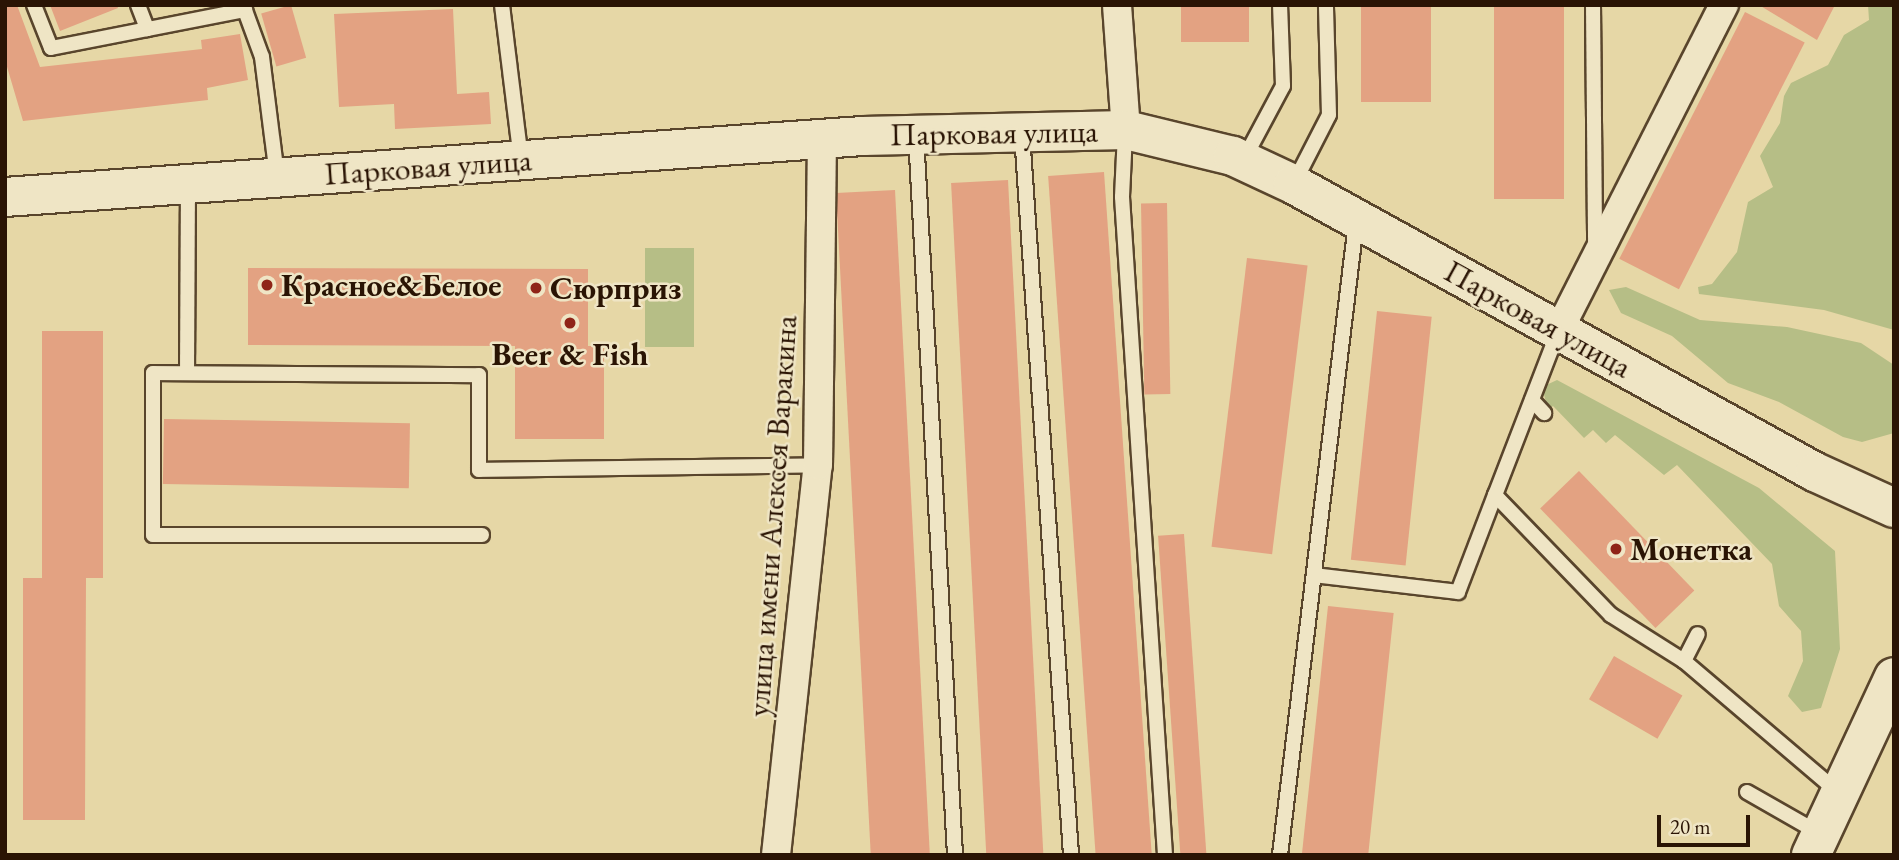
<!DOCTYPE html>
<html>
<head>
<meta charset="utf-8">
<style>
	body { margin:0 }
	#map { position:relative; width:1899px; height:860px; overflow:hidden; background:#e6d7a6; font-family:"EB Garamond",serif }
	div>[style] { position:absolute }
	.green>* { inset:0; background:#b6be86; transform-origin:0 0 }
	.building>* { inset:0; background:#e3a282; transform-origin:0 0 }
	.roads { filter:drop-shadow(2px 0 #59452c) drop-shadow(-2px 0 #59452c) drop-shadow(0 2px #59452c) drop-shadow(0 -2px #59452c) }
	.lane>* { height:14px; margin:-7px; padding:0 7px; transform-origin:7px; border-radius:7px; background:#efe5c5 }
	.street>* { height:28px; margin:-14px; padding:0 14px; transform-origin:14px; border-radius:14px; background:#efe5c5 }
	.secondary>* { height:38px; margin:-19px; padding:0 19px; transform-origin:19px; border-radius:19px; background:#efe5c5 }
	.dots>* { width:19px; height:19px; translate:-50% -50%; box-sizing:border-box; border:4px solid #efe5c5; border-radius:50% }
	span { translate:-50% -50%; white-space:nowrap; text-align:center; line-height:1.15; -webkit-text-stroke:5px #efe5c5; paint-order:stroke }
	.street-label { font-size:32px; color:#2a1404 }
	.poi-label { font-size:32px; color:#2a1404; font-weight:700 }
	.left { translate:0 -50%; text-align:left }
	.frame { position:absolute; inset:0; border:7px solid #2a1404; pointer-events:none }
	.scale { position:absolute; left:1657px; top:815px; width:93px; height:32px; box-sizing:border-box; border:4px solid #2a1404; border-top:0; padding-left:9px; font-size:21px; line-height:24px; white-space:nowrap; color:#2a1404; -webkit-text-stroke:5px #efe5c5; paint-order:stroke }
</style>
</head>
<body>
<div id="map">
	<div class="green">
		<div style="clip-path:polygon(1868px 5px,1894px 5px,1894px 330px,1824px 310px,1699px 294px,1698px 287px,1712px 284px,1737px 252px,1748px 202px,1773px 187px,1760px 156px,1780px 123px,1784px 96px,1791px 83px,1828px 65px,1844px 35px,1869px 20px)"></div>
		<div style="left:645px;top:248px;width:49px;height:99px"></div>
		<div style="clip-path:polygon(1626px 287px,1700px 320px,1787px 327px,1861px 343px,1894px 365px,1894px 433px,1862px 442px,1843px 437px,1779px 402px,1728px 383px,1672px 336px,1621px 313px,1609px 290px)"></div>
		<div style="clip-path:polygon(1557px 380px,1759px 488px,1835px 551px,1840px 649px,1821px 708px,1802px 712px,1788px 696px,1803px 661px,1801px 631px,1779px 606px,1772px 564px,1677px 465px,1664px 475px,1615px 435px,1606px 443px,1593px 430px,1584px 438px,1553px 406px,1548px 410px,1542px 387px)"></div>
	</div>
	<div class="building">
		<div style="clip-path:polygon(5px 5px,17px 5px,40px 67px,202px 49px,201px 40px,240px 34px,248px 80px,207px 88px,208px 100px,23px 121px,5px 60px)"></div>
		<div style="clip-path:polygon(50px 5px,117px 5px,118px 8px,60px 31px)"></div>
		<div style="left:291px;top:5px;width:55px;height:31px;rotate:74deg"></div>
		<div style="left:1181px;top:5px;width:68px;height:37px"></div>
		<div style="left:1361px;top:5px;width:70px;height:97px"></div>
		<div style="left:1494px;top:5px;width:70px;height:194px"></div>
		<div style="clip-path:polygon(1759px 5px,1835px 5px,1817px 40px)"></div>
		<div style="clip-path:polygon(453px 9px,457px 94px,489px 92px,491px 124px,395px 129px,394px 104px,339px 107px,334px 14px)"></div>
		<div style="left:1745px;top:12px;width:67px;height:277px;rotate:27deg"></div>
		<div style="left:1104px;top:172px;width:684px;height:56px;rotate:86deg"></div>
		<div style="left:1008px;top:180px;width:676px;height:57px;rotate:87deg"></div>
		<div style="left:895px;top:190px;width:666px;height:59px;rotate:87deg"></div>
		<div style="left:1167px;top:203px;width:191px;height:26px;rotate:89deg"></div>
		<div style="left:1247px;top:258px;width:61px;height:291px;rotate:7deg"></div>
		<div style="clip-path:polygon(248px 268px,588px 269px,588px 346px,604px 346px,604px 439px,515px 439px,515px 346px,248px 345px)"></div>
		<div style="left:1377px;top:311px;width:55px;height:250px;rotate:6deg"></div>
		<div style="clip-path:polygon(42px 331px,103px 331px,103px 578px,86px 578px,85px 820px,23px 820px,23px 578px,42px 578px)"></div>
		<div style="left:164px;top:419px;width:246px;height:65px;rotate:1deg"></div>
		<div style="left:1579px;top:471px;width:166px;height:54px;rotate:46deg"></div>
		<div style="left:1184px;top:534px;width:322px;height:26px;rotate:86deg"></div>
		<div style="left:1328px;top:606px;width:66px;height:251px;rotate:6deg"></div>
		<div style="left:1614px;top:656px;width:79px;height:50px;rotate:30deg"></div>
	</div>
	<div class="roads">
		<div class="lane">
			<div style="left:34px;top:5px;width:46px;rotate:68.4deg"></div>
			<div style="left:51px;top:48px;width:198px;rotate:-11.1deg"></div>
			<div style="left:138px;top:5px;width:26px;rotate:69deg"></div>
			<div style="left:243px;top:5px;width:55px;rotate:69.9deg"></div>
			<div style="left:262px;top:57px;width:120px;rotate:82.8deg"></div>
			<div style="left:502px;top:5px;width:155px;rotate:83deg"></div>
			<div style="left:1593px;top:5px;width:242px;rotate:89.5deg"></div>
			<div style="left:1125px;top:133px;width:64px;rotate:92.7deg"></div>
			<div style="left:1122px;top:197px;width:659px;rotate:86.26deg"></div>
			<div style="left:1022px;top:134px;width:723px;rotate:86.11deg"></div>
			<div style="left:916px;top:135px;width:721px;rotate:86.9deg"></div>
			<div style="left:1244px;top:159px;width:83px;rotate:-61.9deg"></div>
			<div style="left:1283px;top:86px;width:81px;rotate:-92.1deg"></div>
			<div style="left:1294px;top:183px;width:76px;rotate:-62.8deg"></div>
			<div style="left:1329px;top:115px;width:110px;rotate:-91.6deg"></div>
			<div style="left:1558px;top:332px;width:175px;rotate:111.1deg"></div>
			<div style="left:1495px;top:495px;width:167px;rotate:46deg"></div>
			<div style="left:1611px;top:615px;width:86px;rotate:32.2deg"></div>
			<div style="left:1684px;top:661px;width:202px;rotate:40.4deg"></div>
			<div style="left:187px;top:373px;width:188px;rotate:-89.7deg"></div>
			<div style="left:1532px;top:400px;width:18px;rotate:47deg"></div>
			<div style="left:482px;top:535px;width:329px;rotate:180deg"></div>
			<div style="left:153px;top:535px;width:162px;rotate:-90deg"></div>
			<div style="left:153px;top:373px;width:326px;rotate:0.4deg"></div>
			<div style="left:479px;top:375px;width:95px;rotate:90deg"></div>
			<div style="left:479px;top:470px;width:339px;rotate:-0.8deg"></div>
			<div style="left:1314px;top:575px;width:145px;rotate:6.7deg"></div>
			<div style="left:1458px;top:592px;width:104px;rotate:-69.1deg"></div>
			<div style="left:1684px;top:661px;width:30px;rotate:-63deg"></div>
			<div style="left:1747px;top:792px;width:83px;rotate:29.7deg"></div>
			<div style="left:1280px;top:855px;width:637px;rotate:-83.14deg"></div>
		</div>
		<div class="street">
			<div style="left:1117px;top:5px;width:125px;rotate:85.9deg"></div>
			<div style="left:1558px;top:332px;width:367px;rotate:-63.1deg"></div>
			<div style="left:776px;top:855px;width:392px;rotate:-83.9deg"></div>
			<div style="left:818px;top:465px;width:326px;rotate:-89.3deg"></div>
		</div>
		<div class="secondary">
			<div style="left:5px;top:197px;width:860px;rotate:-4.07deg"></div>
			<div style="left:863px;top:136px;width:263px;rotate:-1.3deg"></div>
			<div style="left:1126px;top:130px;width:110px;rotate:13.7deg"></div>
			<div style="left:1233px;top:156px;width:66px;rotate:25deg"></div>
			<div style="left:1293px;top:184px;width:596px;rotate:28.89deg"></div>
			<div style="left:1815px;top:472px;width:87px;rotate:24.5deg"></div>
			<div style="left:1811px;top:855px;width:196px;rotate:-65deg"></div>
		</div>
	</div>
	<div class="dots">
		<div style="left:267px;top:285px;background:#8f2418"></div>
		<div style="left:536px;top:288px;background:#8f2418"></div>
		<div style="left:570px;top:323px;background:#8f2418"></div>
		<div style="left:1616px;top:549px;background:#8f2418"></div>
	</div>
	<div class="street-label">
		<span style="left:994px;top:133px;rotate:-1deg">Парковая улица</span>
		<span style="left:428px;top:167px;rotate:-4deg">Парковая улица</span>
		<span style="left:1538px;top:319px;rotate:29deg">Парковая улица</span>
		<span style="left:772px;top:516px;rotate:-86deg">улица имени Алексея Варакина</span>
	</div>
	<div class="poi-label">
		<span class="left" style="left:281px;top:285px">Красное&amp;Белое</span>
		<span class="left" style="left:550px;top:288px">Сюрприз</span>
		<span style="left:570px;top:354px">Beer &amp; Fish</span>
		<span class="left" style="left:1630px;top:549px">Монетка</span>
	</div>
	<div class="frame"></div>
	<div class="scale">20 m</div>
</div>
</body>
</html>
